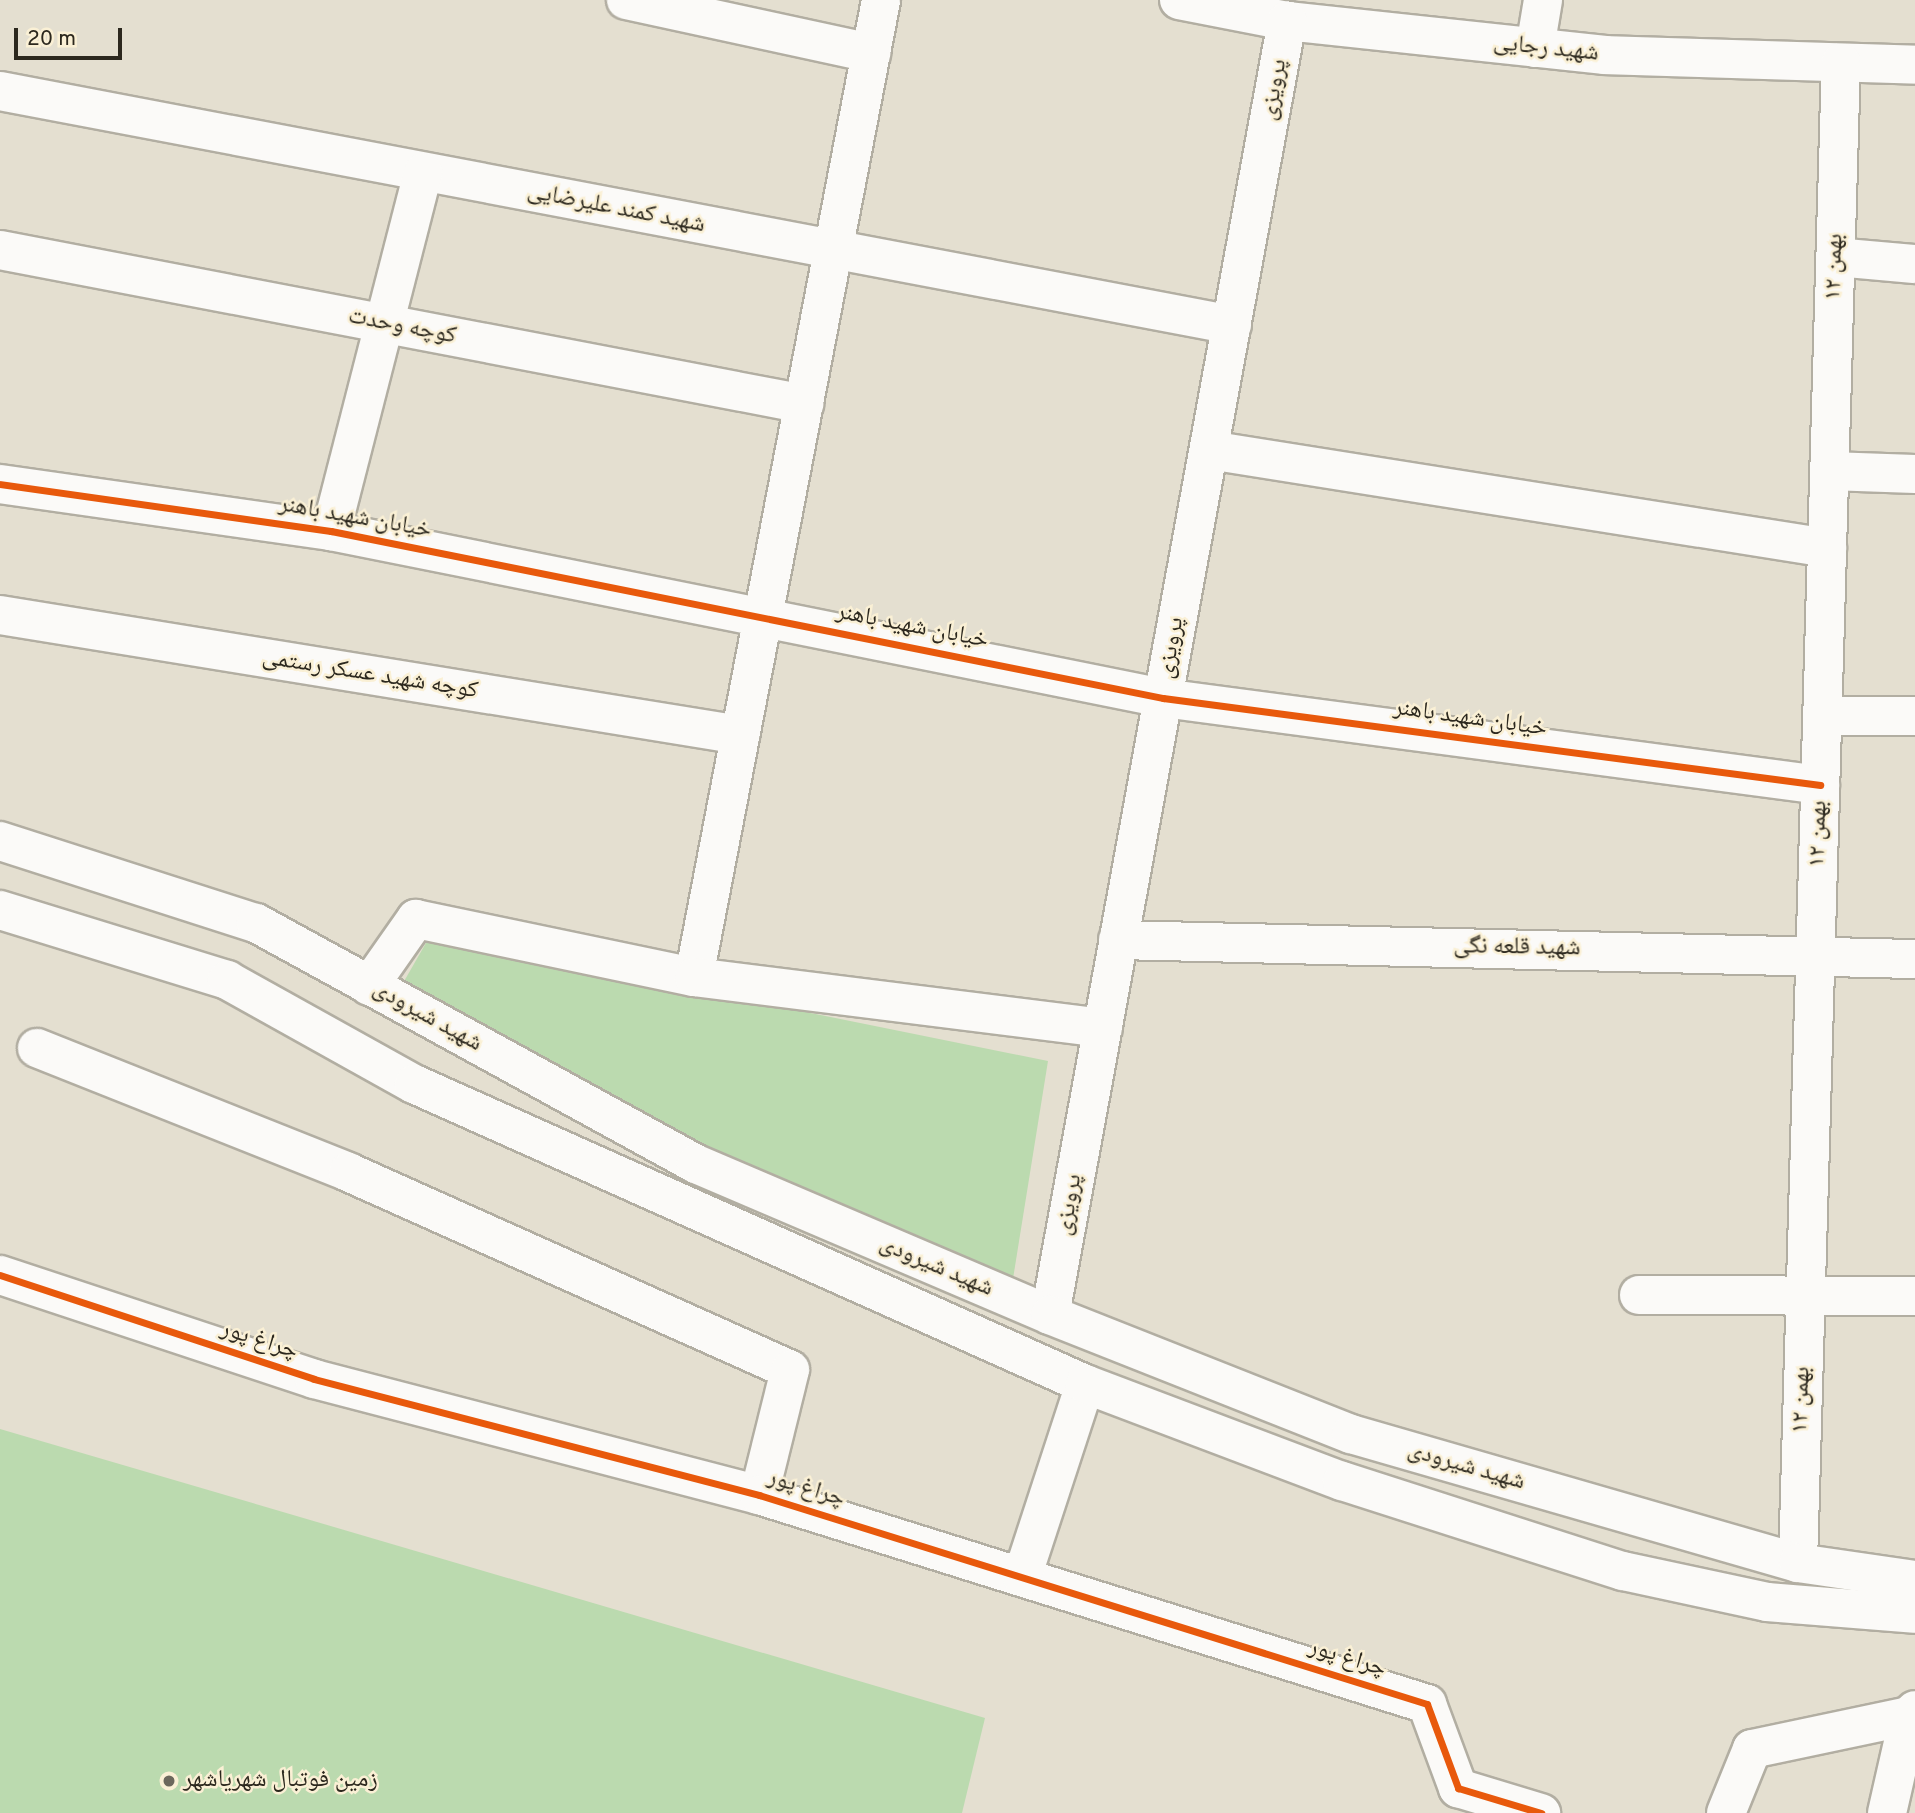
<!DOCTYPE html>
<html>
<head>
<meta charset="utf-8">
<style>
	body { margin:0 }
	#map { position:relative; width:1915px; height:1813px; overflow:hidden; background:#e4dfd0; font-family:Overpass,"Noto Naskh Arabic",sans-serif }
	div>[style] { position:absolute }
	.green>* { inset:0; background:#bbdaaf }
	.roads { filter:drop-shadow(2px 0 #b2aea2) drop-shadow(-2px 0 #b2aea2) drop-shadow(0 2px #b2aea2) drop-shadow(0 -2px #b2aea2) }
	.minor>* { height:38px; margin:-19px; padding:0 19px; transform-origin:19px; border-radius:19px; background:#fbfaf8 }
	.major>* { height:38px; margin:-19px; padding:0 19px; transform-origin:19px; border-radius:19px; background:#fbfaf8 }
	.cycleway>* { height:7px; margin:-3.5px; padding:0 3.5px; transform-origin:3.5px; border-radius:3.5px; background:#e8590c }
	.dots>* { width:19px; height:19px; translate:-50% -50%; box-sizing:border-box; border:4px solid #faf0d5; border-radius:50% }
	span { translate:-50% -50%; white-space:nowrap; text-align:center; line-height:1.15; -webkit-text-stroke:5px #faf0d5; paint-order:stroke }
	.street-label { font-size:24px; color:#2c281e }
	.poi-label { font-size:24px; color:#2c281e }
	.left { translate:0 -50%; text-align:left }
	.scale { position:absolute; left:14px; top:28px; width:108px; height:32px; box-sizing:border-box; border:4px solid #2c281e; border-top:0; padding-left:9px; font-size:21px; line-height:24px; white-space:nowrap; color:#2c281e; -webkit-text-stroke:5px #faf0d5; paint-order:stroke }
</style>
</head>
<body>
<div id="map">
	<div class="green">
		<div style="clip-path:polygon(430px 936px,1048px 1061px,1012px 1285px,808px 1199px,395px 997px)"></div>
		<div style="clip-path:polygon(0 1429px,985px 1718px,962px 1813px,0 1813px)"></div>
	</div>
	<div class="roads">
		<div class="minor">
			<div style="left:626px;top:0;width:251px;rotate:12.2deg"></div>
			<div style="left:1179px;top:0;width:110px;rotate:11deg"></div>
			<div style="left:1287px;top:21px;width:320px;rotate:6.1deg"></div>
			<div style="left:1605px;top:55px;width:310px;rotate:1.8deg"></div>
			<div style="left:1535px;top:48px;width:49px;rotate:-80.5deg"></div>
			<div style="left:0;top:91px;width:1254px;rotate:10.75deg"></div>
			<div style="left:0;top:250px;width:819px;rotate:10.84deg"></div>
			<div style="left:1836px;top:257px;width:79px;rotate:5.1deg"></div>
			<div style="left:1209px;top:450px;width:626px;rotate:9.01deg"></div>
			<div style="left:1829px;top:471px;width:86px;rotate:2deg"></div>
			<div style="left:0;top:484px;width:334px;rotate:8.1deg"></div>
			<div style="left:331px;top:531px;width:849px;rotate:11.35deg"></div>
			<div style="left:1163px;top:698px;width:663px;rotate:7.54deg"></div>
			<div style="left:331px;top:531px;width:370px;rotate:-75.6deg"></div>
			<div style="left:0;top:615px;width:750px;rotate:9.21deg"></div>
			<div style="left:1822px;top:716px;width:93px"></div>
			<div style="left:1118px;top:940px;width:797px;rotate:1.37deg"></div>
			<div style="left:694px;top:977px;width:995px;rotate:-79.16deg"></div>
			<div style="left:369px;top:986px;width:82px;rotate:-55deg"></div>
			<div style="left:416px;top:919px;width:284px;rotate:11.8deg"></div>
			<div style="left:694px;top:977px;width:412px;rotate:7.1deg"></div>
			<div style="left:37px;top:1048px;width:335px;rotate:21.7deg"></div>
			<div style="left:348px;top:1172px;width:484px;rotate:24.1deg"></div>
			<div style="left:790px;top:1370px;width:129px;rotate:103.9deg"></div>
			<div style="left:0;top:1275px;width:331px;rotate:18.3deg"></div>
			<div style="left:314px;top:1379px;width:460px;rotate:14.6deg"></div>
			<div style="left:759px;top:1495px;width:700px;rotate:17.37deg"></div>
			<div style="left:1427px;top:1704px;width:90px;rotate:69.7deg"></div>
			<div style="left:1458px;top:1788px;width:87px;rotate:16.8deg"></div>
			<div style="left:1639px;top:1295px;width:276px;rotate:0.2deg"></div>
			<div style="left:1050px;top:1315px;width:1316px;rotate:-79.62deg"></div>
			<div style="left:1798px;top:1563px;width:1501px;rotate:-88.36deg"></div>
			<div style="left:1022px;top:1577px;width:203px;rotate:-71.9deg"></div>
			<div style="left:1726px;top:1813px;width:69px;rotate:-67.9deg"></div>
			<div style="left:1752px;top:1749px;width:160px;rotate:-11.9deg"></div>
			<div style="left:1909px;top:1716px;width:8px;rotate:-45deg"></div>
			<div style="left:1887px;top:1813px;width:99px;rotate:-77.2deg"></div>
		</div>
		<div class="major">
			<div style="left:0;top:841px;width:269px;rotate:17.8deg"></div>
			<div style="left:256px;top:923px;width:502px;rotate:28.71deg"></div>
			<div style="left:696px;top:1164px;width:385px;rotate:23.1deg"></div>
			<div style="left:1050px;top:1315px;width:324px;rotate:21.6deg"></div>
			<div style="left:1351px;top:1434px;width:465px;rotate:16.1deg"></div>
			<div style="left:1798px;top:1563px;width:118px;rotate:8.3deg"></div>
			<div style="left:0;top:910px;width:238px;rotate:17.1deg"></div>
			<div style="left:227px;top:980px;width:214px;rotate:29.1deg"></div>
			<div style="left:414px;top:1084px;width:735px;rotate:24.09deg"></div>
			<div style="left:1085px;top:1384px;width:275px;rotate:20.7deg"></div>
			<div style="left:1342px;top:1481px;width:295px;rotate:17.8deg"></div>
			<div style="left:1623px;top:1571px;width:147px;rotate:12.1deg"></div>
			<div style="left:1767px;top:1602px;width:148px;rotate:4.6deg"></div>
		</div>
	</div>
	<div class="cycleway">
		<div style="left:0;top:484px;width:334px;rotate:8.1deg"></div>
		<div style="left:331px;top:531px;width:849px;rotate:11.35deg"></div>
		<div style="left:1163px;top:698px;width:663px;rotate:7.54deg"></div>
		<div style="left:0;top:1275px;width:331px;rotate:18.3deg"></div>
		<div style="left:314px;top:1379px;width:460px;rotate:14.6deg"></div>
		<div style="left:759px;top:1495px;width:700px;rotate:17.37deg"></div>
		<div style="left:1427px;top:1704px;width:90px;rotate:69.7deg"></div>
		<div style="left:1458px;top:1788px;width:87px;rotate:16.8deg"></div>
	</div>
	<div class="dots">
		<div style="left:169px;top:1781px;background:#6c685c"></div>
	</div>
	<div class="street-label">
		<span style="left:1546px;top:49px;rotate:6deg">شهید رجایی</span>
		<span style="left:1275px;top:90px;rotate:-80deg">پرویزی</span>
		<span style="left:616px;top:209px;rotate:11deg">شهید کمند علیرضایی</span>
		<span style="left:1835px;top:267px;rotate:-88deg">۱۲ بهمن</span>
		<span style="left:402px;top:327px;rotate:11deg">کوچه وحدت</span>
		<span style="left:355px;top:518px;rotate:10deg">خیابان شهید باهنر</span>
		<span style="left:912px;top:627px;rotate:11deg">خیابان شهید باهنر</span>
		<span style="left:1172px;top:648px;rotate:-80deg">پرویزی</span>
		<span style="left:370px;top:675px;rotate:9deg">کوچه شهید عسکر رستمی</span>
		<span style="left:1470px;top:719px;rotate:8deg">خیابان شهید باهنر</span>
		<span style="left:1819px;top:834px;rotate:-88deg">۱۲ بهمن</span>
		<span style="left:1517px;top:948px;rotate:1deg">شهید قلعه نگی</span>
		<span style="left:427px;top:1017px;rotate:29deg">شهید شیرودی</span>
		<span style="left:1070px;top:1205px;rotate:-80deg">پرویزی</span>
		<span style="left:936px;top:1267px;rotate:23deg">شهید شیرودی</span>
		<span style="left:259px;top:1341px;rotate:18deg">چراغ پور</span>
		<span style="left:1802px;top:1400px;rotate:-88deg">۱۲ بهمن</span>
		<span style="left:1466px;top:1467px;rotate:16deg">شهید شیرودی</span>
		<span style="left:806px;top:1489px;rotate:17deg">چراغ پور</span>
		<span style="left:1347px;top:1659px;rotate:17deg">چراغ پور</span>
	</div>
	<div class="poi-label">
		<span class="left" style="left:183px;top:1781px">زمین فوتبال شهریاشهر</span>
	</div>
	<div class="scale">20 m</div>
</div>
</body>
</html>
